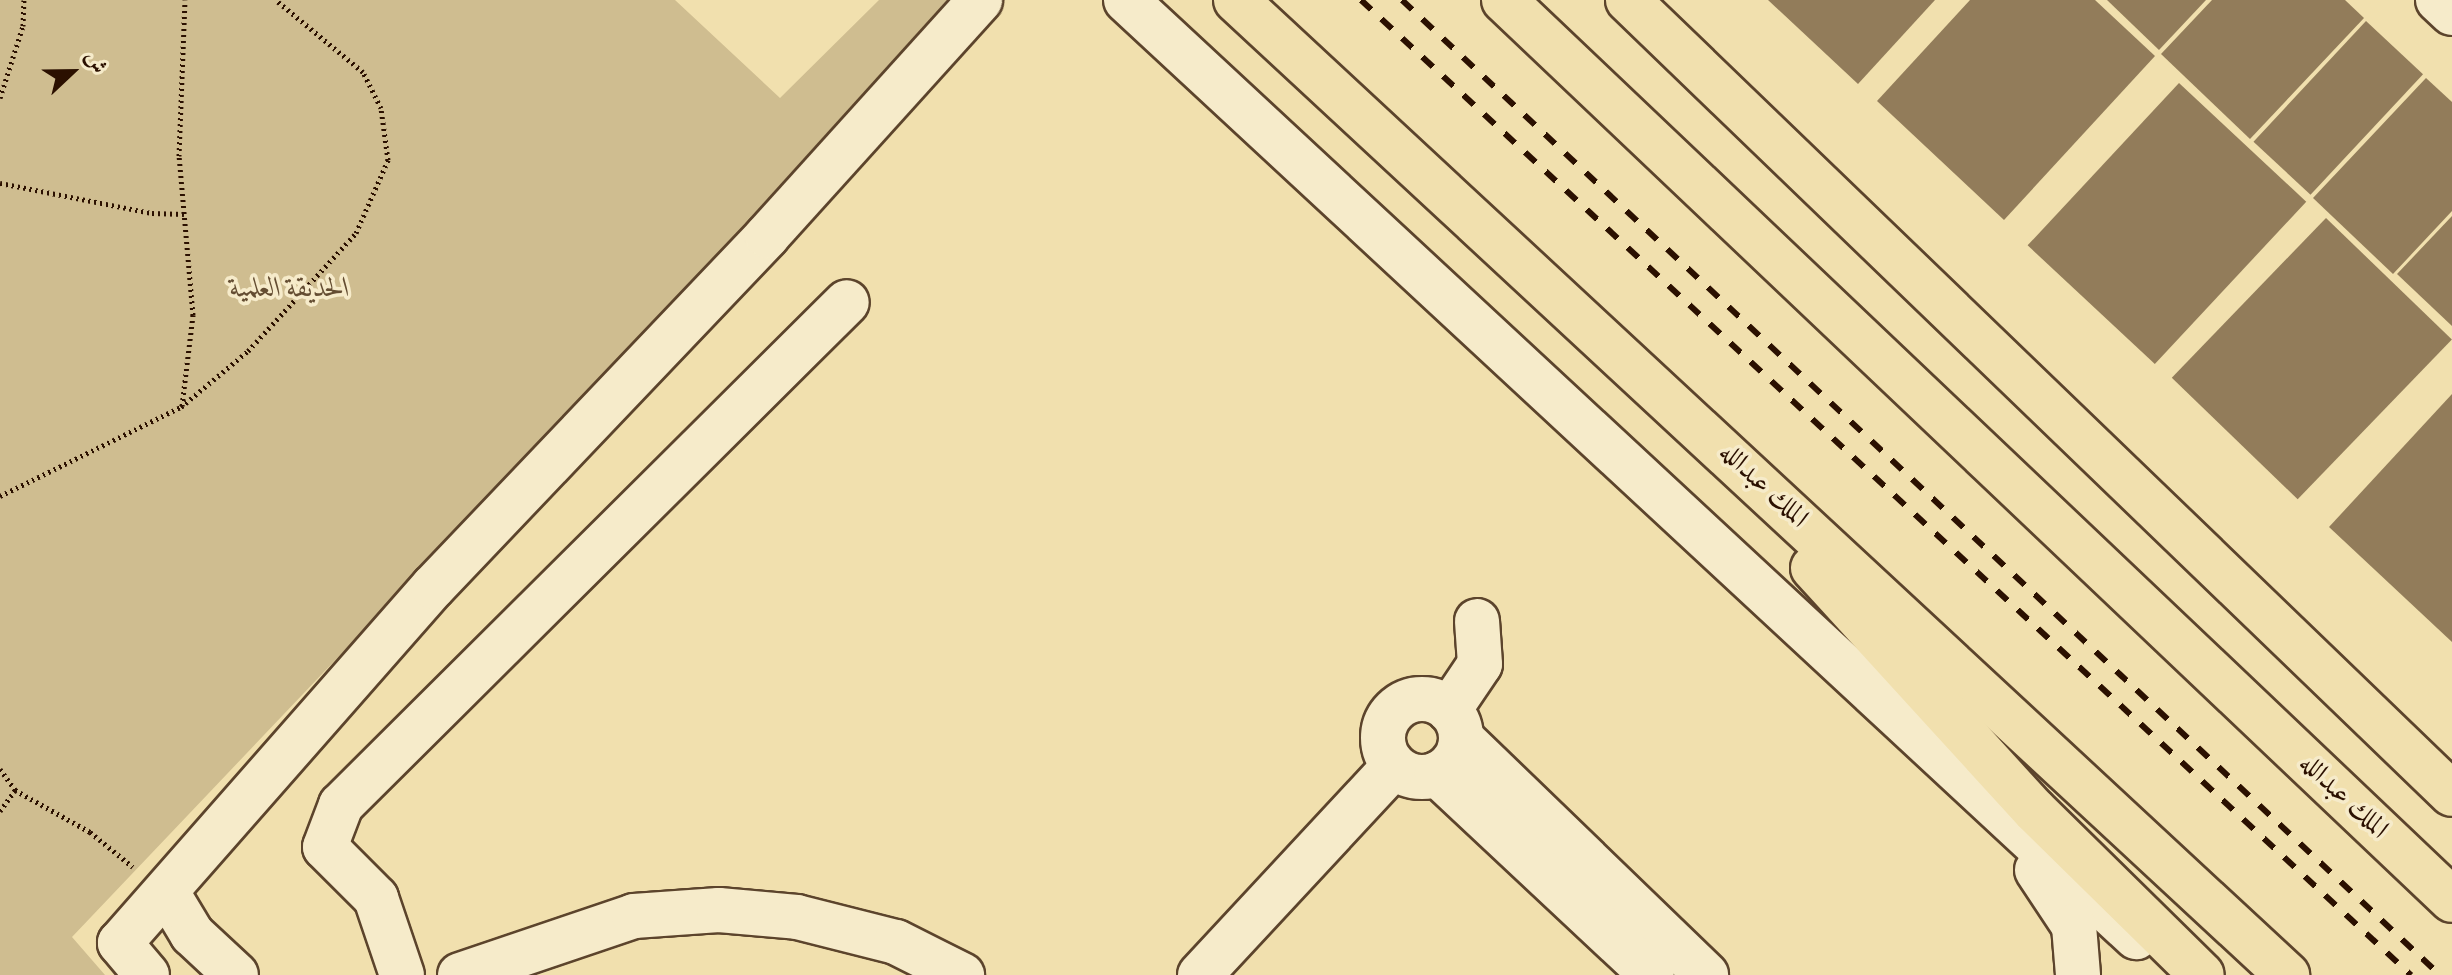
<!DOCTYPE html>
<html>
<head>
<meta charset="utf-8">
<style>
	body { margin:0 }
	#map { position:relative; width:2452px; height:975px; overflow:hidden; background:#f1e0ae; font-family:Vollkorn,Amiri,serif }
	div>[style] { position:absolute }
	.green>* { inset:0; background:#cfbd90 }
	.building>* { inset:0; background:#927c5a; transform-origin:0 0 }
	.path>* { height:5px; margin-top:-2.5px; transform-origin:0; background:repeating-linear-gradient(90deg,#2b1000 0 2px,transparent 0 6px) }
	.roads { filter:drop-shadow(2px 0 #5c442c) drop-shadow(-2px 0 #5c442c) drop-shadow(0 2px #5c442c) drop-shadow(0 -2px #5c442c) }
	.minor>* { height:44px; margin:-22px; padding:0 22px; transform-origin:22px; border-radius:22px; background:#f6ebca }
	.minor>.ring { margin:-22px; padding:0; box-sizing:content-box; background:none; border:44px solid #f6ebca; border-radius:50% }
	.major>* { height:44px; margin:-22px; padding:0 22px; transform-origin:22px; border-radius:22px; background:#f1e0ae }
	.highway>* { height:44px; margin:-22px; padding:0 22px; transform-origin:22px; border-radius:22px; background:#f1e0ae }
	.rail>* { height:6px; margin-top:-3px; transform-origin:0; background:repeating-linear-gradient(90deg,#2b1000 0 14px,transparent 0 28px) }
	span { translate:-50% -50%; white-space:nowrap; text-align:center; line-height:1.15; -webkit-text-stroke:7px #f6ebca; paint-order:stroke }
	.park-label { font-size:28px; color:#644d32; font-style:italic }
	.street-label { font-size:28px; color:#2b1000 }
	.north { position:absolute; left:32px; top:32px; width:80px; height:80px; -webkit-text-stroke:6px #f6ebca; paint-order:stroke; rotate:68deg; font-size:22px; font-weight:700; line-height:32px; text-align:center; color:#2b1000 }
	.north::after { content:''; display:block; margin:auto; width:28px; height:36px; background:#2b1000; clip-path:polygon(50% 0,100% 100%,50% 72%,0 100%) }
</style>
</head>
<body>
<div id="map">
	<div class="green">
		<div style="clip-path:polygon(0 0,675px 0,780px 98px,879px 0,963px 0,72px 937px,105px 975px,0 975px)"></div>
	</div>
	<div class="building">
		<div style="clip-path:polygon(1768px 0,1935px 0,1858px 84px)"></div>
		<div style="clip-path:polygon(1970px 0,2095px 0,2155px 56px,2004px 220px,1877px 101px)"></div>
		<div style="clip-path:polygon(2107px 0,2206px 0,2159px 50px)"></div>
		<div style="clip-path:polygon(2212px 0,2345px 0,2364px 18px,2250px 139px,2161px 54px)"></div>
		<div style="left:2366px;top:21px;width:78px;height:165px;rotate:43deg"></div>
		<div style="clip-path:polygon(2426px 78px,2452px 102px,2452px 211px,2393px 274px,2313px 198px)"></div>
		<div style="left:2179px;top:83px;width:174px;height:222px;rotate:43deg"></div>
		<div style="clip-path:polygon(2452px 216px,2452px 326px,2397px 274px)"></div>
		<div style="left:2326px;top:218px;width:175px;height:222px;rotate:44deg"></div>
		<div style="clip-path:polygon(2452px 394px,2452px 642px,2329px 527px)"></div>
	</div>
	<div class="path">
		<div style="left:0;top:98px;width:76px;rotate:-72.3deg"></div>
		<div style="left:23px;top:26px;width:26px;rotate:-88deg"></div>
		<div style="left:0;top:183px;width:155px;rotate:11.2deg"></div>
		<div style="left:152px;top:213px;width:32px;rotate:2deg"></div>
		<div style="left:182px;top:406px;width:92px;rotate:-83.1deg"></div>
		<div style="left:193px;top:315px;width:160px;rotate:-95deg"></div>
		<div style="left:179px;top:156px;width:156px;rotate:-87.8deg"></div>
		<div style="left:0;top:496px;width:202px;rotate:-26.2deg"></div>
		<div style="left:181px;top:407px;width:87px;rotate:-39.9deg"></div>
		<div style="left:248px;top:351px;width:160px;rotate:-47.5deg"></div>
		<div style="left:356px;top:233px;width:80px;rotate:-66.3deg"></div>
		<div style="left:388px;top:160px;width:52px;rotate:-97.7deg"></div>
		<div style="left:381px;top:108px;width:40px;rotate:-116.6deg"></div>
		<div style="left:363px;top:72px;width:113px;rotate:-140.4deg"></div>
		<div style="left:0;top:769px;width:26px;rotate:54deg"></div>
		<div style="left:15px;top:790px;width:86px;rotate:29.2deg"></div>
		<div style="left:90px;top:832px;width:55px;rotate:39.1deg"></div>
		<div style="left:0;top:811px;width:26px;rotate:-54deg"></div>
	</div>
	<div class="roads">
		<div class="minor">
			<div style="left:1126px;top:0;width:1378px;rotate:42.85deg"></div>
			<div style="left:2438px;top:0;width:19px;rotate:43deg"></div>
			<div class="ring" style="left:1383px;top:699px;width:34px;height:34px"></div>
			<div style="left:1449px;top:710px;width:55px;rotate:-56deg"></div>
			<div style="left:1480px;top:664px;width:43px;rotate:-94deg"></div>
			<div style="left:1463px;top:740px;width:338px;rotate:44deg"></div>
			<div style="left:1437px;top:774px;width:294px;rotate:43.1deg"></div>
			<div style="left:2037px;top:870px;width:67px;rotate:56.5deg"></div>
			<div style="left:2074px;top:926px;width:49px;rotate:85.3deg"></div>
			<div style="left:168px;top:894px;width:47px;rotate:59deg"></div>
			<div style="left:192px;top:934px;width:60px;rotate:43deg"></div>
			<div style="left:147px;top:975px;width:42px;rotate:-130.2deg"></div>
			<div style="left:120px;top:943px;width:474px;rotate:-48.7deg"></div>
			<div style="left:433px;top:587px;width:485px;rotate:-46.4deg"></div>
			<div style="left:767px;top:236px;width:318px;rotate:-47.9deg"></div>
			<div style="left:402px;top:975px;width:81px;rotate:-108.7deg"></div>
			<div style="left:376px;top:898px;width:72px;rotate:-135deg"></div>
			<div style="left:325px;top:847px;width:45px;rotate:-69.1deg"></div>
			<div style="left:341px;top:805px;width:713px;rotate:-44.83deg"></div>
			<div style="left:460px;top:975px;width:184px;rotate:-18.7deg"></div>
			<div style="left:634px;top:916px;width:85px;rotate:-4deg"></div>
			<div style="left:719px;top:910px;width:78px;rotate:5.1deg"></div>
			<div style="left:797px;top:917px;width:102px;rotate:14.2deg"></div>
			<div style="left:896px;top:942px;width:74px;rotate:26.6deg"></div>
			<div style="left:1200px;top:975px;width:285px;rotate:-47.1deg"></div>
		</div>
		<div class="major">
			<div style="left:1628px;top:0;width:1144px;rotate:43.94deg"></div>
		</div>
		<div class="highway">
			<div style="left:1236px;top:0;width:1434px;rotate:42.85deg"></div>
			<div style="left:1504px;top:0;width:1307px;rotate:43.51deg"></div>
			<div style="left:1813px;top:568px;width:328px;rotate:47.6deg"></div>
			<div style="left:2034px;top:810px;width:235px;rotate:44.5deg"></div>
		</div>
	</div>
	<div class="rail">
		<div style="left:1361px;top:0;width:1433px;rotate:42.88deg"></div>
		<div style="left:1402px;top:0;width:1424px;rotate:43.21deg"></div>
	</div>
	<div class="park-label">
		<span style="left:290px;top:289px">الحديقة العلمية</span>
	</div>
	<div class="street-label">
		<span style="left:1763px;top:486px;rotate:43deg">الملك عبدالله</span>
		<span style="left:2343px;top:797px;rotate:43deg">الملك عبدالله</span>
	</div>
	<div class="north">ش</div>
</div>
</body>
</html>
